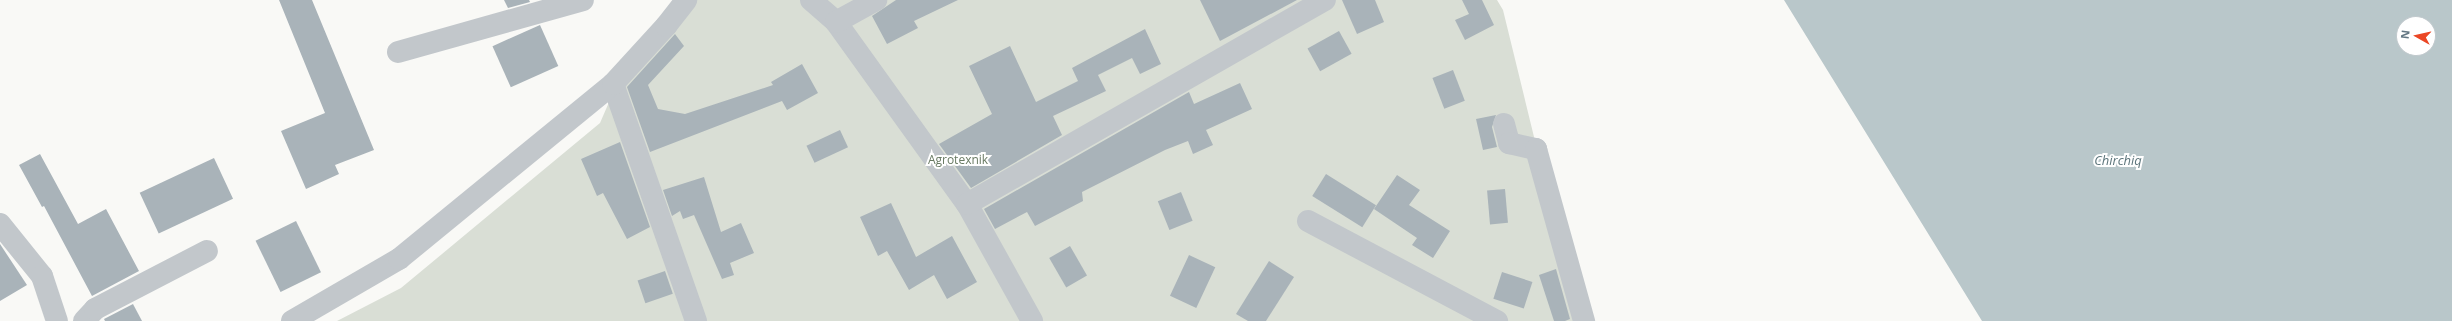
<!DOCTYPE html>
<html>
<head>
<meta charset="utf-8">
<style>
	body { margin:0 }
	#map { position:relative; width:2452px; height:321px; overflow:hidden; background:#f9f9f6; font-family:"Open Sans",sans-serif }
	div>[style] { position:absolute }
	.green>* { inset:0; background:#d9ded5 }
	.water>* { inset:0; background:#b9c7ca }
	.building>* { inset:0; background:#a9b3b9; transform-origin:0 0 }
	.minor>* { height:22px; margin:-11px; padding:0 11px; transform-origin:11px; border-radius:11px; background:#c2c7cb }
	span { translate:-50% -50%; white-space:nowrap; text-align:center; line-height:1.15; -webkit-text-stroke:4px #fff; paint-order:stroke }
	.park-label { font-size:12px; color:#687a62 }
	.water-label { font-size:13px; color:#5e767c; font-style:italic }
	.north { position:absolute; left:2396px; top:16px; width:40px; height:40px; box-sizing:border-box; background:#fff; border:1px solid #c1c9cd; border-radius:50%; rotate:278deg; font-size:11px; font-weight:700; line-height:16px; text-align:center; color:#637783 }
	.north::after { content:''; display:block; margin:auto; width:14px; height:18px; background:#eb4725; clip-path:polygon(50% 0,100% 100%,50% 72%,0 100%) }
</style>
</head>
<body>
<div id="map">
	<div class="green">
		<div style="clip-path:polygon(697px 0,1497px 0,1503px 10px,1579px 321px,337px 321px,401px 288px,600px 123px,619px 79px)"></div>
	</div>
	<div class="water">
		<div style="clip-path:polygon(evenodd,1784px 0,2452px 0,2452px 321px,1982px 321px,1784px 0,2404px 24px,2428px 24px,2428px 48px,2404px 48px,2404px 24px)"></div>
	</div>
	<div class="building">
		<div style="clip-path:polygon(279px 0,312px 0,374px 150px,335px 165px,339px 174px,306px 189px,281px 131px,325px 113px)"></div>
		<div style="clip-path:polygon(504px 0,529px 0,530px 2px,508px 8px)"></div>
		<div style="clip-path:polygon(896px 0,958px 0,914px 21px,918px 28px,887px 44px,872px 16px)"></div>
		<div style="clip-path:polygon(1200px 0,1297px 0,1220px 41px)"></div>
		<div style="clip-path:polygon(1342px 0,1375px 0,1384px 22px,1357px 34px)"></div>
		<div style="clip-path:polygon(1462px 0,1482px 0,1494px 25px,1465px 40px,1455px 20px,1469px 14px)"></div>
		<div style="left:540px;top:25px;width:45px;height:52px;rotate:66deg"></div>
		<div style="clip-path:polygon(1145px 29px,1161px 64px,1140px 74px,1132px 58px,1098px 75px,1106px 91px,1053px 116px,1062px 135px,971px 188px,939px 144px,992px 114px,969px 66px,1010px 46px,1036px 102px,1078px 81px,1072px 68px)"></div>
		<div style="left:1339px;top:31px;width:26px;height:36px;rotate:61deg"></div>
		<div style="clip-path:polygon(675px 34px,684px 46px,648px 85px,658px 109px,685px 114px,773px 85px,771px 82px,802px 64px,818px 93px,787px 110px,782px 101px,650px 152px,627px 87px)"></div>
		<div style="left:1453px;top:70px;width:33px;height:22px;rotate:69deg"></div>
		<div style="clip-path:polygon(1240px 83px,1252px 109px,1206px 130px,1213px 145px,1193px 154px,1188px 141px,1165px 150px,1082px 192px,1083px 201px,1035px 226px,1027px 212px,995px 229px,984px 209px,1189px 92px,1194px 104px)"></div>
		<div style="clip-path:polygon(1496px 115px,1492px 127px,1497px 147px,1483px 150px,1476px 119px)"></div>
		<div style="left:840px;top:130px;width:19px;height:37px;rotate:65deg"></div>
		<div style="clip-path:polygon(620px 142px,650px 227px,627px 239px,603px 193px,597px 196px,581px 159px)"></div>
		<div style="clip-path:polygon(40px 154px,78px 224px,106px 209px,139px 271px,92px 296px,44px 206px,42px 207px,19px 165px)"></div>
		<div style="left:214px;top:158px;width:45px;height:82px;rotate:65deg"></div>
		<div style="left:1326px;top:174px;width:59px;height:26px;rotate:32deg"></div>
		<div style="clip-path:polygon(1397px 175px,1420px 190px,1409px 205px,1450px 231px,1433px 258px,1412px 245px,1417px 238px,1374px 209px)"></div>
		<div style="clip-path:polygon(704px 177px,721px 232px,741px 223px,754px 253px,730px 263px,734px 275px,722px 279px,694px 215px,683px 219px,680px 211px,672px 216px,663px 190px)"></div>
		<div style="left:1505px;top:189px;width:34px;height:18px;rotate:85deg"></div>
		<div style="left:1181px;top:192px;width:31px;height:25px;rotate:68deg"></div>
		<div style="clip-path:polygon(891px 203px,916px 257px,952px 236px,977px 282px,947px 299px,934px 275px,909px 290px,887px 251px,878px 256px,860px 217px)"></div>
		<div style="left:296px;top:221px;width:57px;height:45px;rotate:64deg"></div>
		<div style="clip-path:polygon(0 244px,27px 285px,0 301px)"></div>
		<div style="left:1070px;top:246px;width:34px;height:24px;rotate:60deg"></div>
		<div style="left:1189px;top:255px;width:29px;height:45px;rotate:25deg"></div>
		<div style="clip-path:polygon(1269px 261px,1294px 277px,1266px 321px,1248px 321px,1236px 314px)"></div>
		<div style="clip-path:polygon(1556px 269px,1570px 319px,1565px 321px,1554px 321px,1539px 275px)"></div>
		<div style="left:665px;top:271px;width:24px;height:29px;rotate:71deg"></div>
		<div style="left:1502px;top:272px;width:32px;height:28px;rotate:18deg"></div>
		<div style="clip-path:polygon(133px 304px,142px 321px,105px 321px,104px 319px)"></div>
	</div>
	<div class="minor">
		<div style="left:811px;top:0;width:33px;rotate:41deg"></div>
		<div style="left:836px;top:22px;width:224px;rotate:54.3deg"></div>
		<div style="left:967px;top:204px;width:134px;rotate:60.9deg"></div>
		<div style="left:836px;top:22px;width:46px;rotate:-28.8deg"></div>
		<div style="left:398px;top:52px;width:192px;rotate:-15.7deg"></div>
		<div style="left:613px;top:84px;width:251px;rotate:70.7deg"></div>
		<div style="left:1504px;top:124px;width:20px;rotate:75deg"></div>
		<div style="left:1509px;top:143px;width:28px;rotate:13deg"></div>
		<div style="left:1536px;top:149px;width:179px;rotate:74.4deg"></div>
		<div style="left:967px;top:204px;width:412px;rotate:-29.7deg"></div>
		<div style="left:1308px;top:221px;width:214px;rotate:27.9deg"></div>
		<div style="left:0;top:224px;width:67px;rotate:51.1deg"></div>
		<div style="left:42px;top:276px;width:47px;rotate:71.6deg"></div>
		<div style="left:84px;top:321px;width:16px;rotate:-47deg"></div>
		<div style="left:95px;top:309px;width:126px;rotate:-27.4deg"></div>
		<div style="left:292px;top:321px;width:124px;rotate:-30.1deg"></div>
		<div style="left:399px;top:259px;width:276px;rotate:-39.3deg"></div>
		<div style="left:613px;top:84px;width:79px;rotate:-47.6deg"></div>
		<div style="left:666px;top:26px;width:33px;rotate:-52deg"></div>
	</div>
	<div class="park-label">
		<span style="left:958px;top:160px">Agrotexnik</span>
	</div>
	<div class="water-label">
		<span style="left:2118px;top:160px">Chirchiq</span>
	</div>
	<div class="north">N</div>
</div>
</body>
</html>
